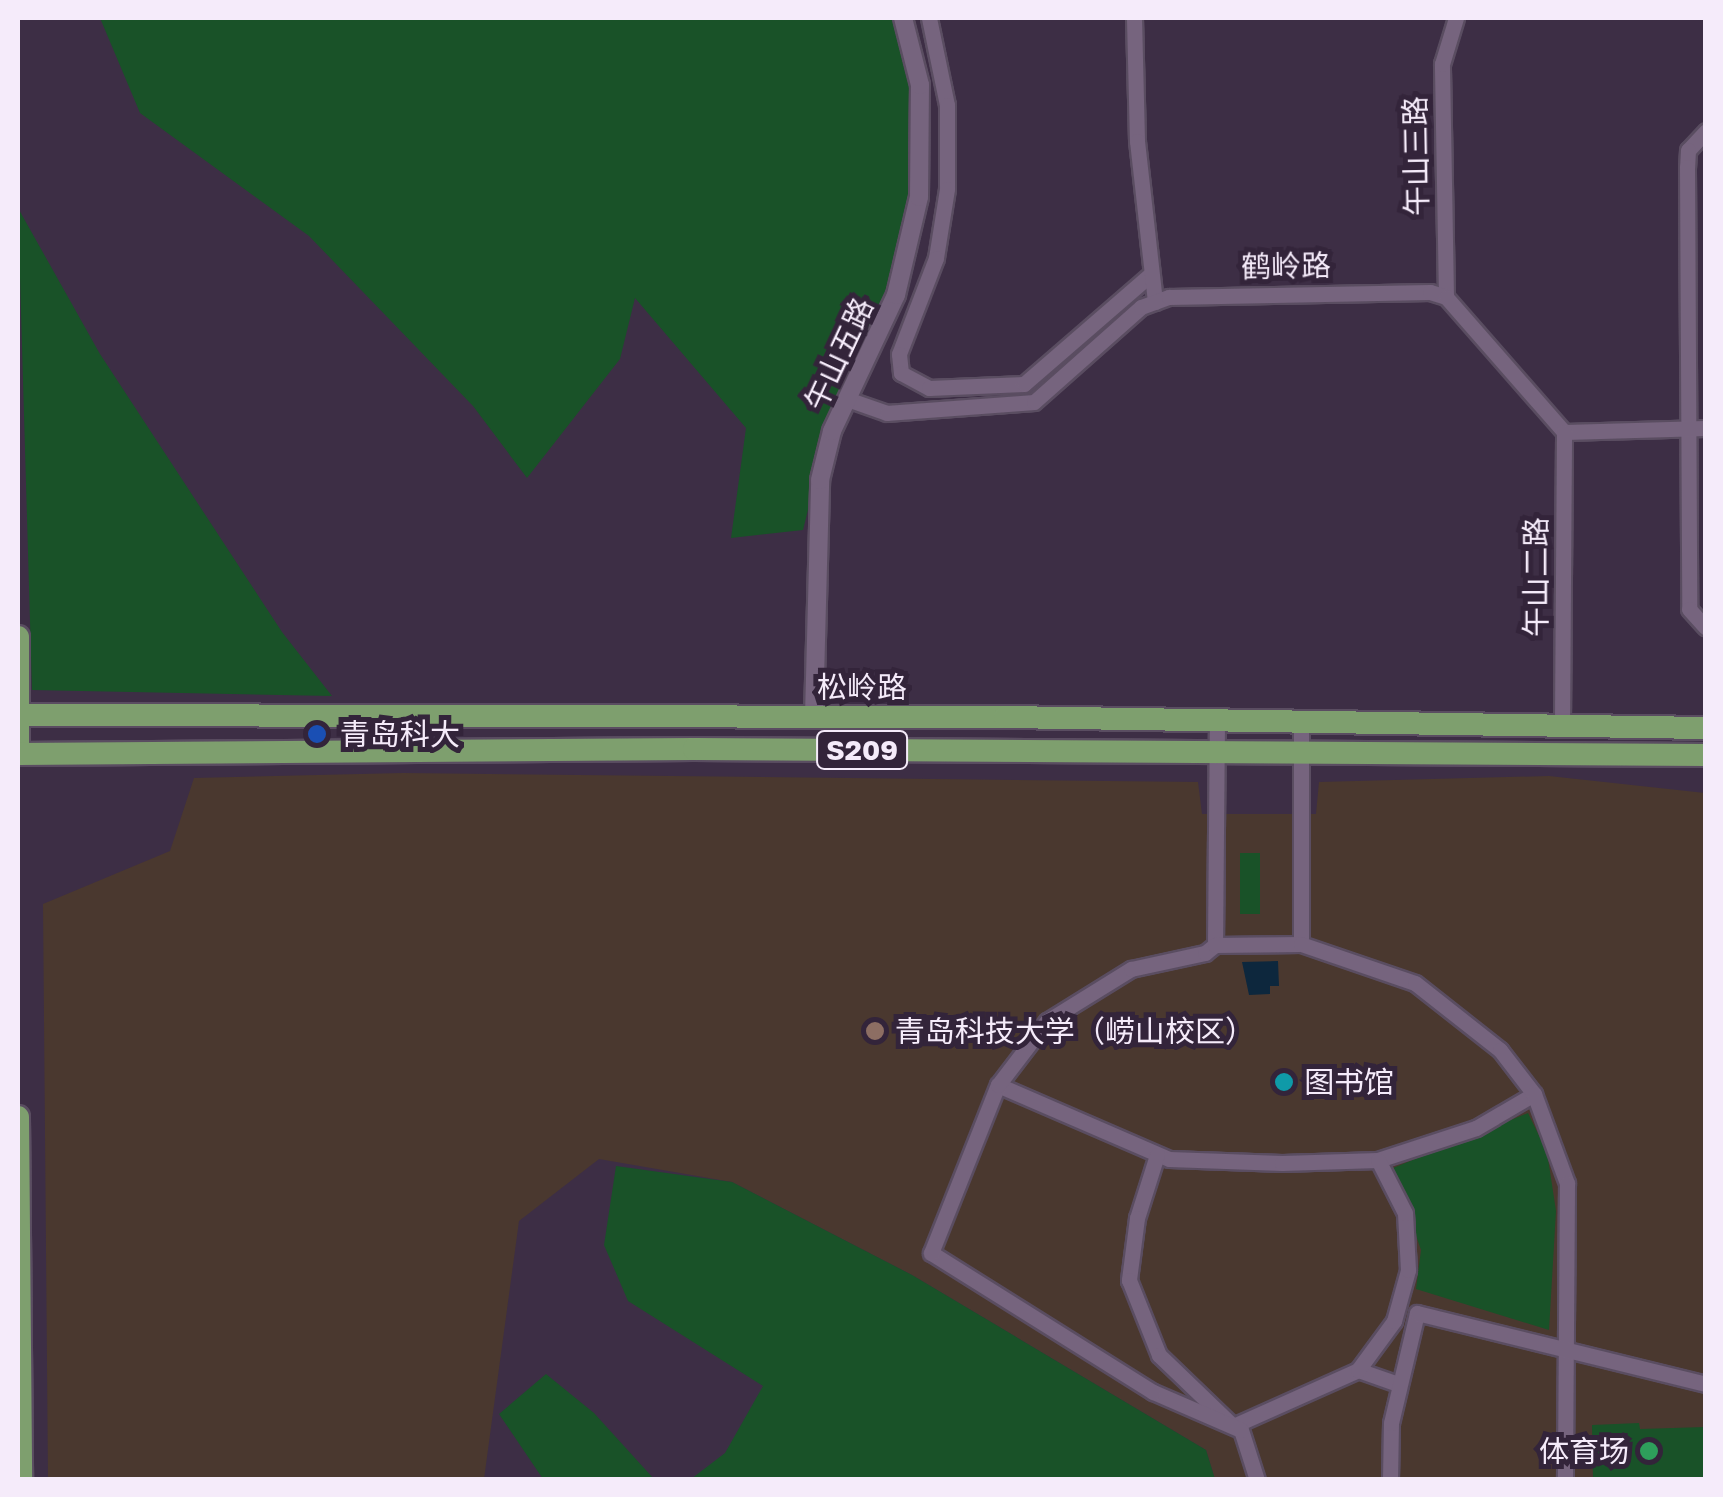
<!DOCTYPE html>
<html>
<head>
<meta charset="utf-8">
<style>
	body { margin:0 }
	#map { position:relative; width:1723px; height:1497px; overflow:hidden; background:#3d2e45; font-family:"Golos Text","Noto Sans SC",sans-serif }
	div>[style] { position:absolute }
	.education>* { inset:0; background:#4a382f }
	.green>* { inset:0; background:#195228; transform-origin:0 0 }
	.water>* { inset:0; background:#0d273d }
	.roads { filter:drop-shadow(2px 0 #5a4d61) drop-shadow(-2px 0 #5a4d61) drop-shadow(0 2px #5a4d61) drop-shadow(0 -2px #5a4d61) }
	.minor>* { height:15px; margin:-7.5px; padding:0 7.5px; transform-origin:7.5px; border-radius:7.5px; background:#76647e }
	.tertiary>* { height:18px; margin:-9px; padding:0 9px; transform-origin:9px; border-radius:9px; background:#76647e }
	.primary>* { height:22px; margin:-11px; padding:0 11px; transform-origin:11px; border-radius:11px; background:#7e9f6e }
	.dots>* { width:28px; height:28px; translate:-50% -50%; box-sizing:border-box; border:5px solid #33243a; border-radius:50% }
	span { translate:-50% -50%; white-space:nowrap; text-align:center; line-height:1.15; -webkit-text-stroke:10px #33243a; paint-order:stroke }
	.shield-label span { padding:2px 8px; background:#33243a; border:2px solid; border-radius:8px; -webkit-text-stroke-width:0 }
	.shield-label { font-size:28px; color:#f5ebfa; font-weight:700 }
	.street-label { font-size:30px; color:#f5ebfa }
	.poi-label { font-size:30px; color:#f5ebfa }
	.left { translate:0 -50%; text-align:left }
	.right { translate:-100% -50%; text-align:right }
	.frame { position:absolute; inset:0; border:20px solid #f5ebfa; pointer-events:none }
</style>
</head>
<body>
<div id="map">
	<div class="education">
		<div style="clip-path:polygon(403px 773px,1198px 782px,1202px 814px,1316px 814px,1319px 782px,1549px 776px,1705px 793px,1705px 1479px,1215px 1479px,1206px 1450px,912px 1275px,732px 1182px,599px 1159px,519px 1221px,484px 1479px,48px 1479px,43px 904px,170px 851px,194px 778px)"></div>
	</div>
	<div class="green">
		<div style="clip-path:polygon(100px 18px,895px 18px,912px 86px,915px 147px,907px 232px,888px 305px,832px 413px,803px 530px,731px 538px,746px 428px,635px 298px,620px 359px,527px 478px,473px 406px,309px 236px,140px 113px)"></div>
		<div style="clip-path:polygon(18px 208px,100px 354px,282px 632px,332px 696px,32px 690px)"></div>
		<div style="left:1240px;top:853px;width:20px;height:61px"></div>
		<div style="clip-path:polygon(1528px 1113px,1547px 1152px,1556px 1211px,1549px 1330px,1416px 1289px,1421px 1250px,1393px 1168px)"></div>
		<div style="clip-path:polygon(616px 1166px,732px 1182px,912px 1275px,1206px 1450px,1215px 1479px,691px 1479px,725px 1453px,763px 1386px,628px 1301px,604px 1245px)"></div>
		<div style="clip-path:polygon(546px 1374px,594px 1413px,654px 1479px,543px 1479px,499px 1414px)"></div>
		<div style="clip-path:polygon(1639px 1423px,1640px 1429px,1705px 1427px,1705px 1479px,1593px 1479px,1592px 1425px)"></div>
	</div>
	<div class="water">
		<div style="clip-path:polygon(1278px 961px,1279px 986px,1270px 986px,1270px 994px,1249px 995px,1242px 962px)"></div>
	</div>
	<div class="roads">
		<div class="minor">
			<div style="left:929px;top:18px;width:89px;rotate:78.3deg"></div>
			<div style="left:947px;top:105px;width:84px;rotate:90deg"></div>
			<div style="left:947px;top:189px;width:70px;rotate:99.1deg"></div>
			<div style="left:936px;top:258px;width:103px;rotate:111.1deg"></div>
			<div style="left:899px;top:354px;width:19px;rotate:84deg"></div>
			<div style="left:901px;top:373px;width:32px;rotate:28deg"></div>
			<div style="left:929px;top:388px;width:95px;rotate:-2.4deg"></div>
			<div style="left:1024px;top:384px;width:167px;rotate:-40.9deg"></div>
			<div style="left:1134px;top:18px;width:123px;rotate:88.6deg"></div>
			<div style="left:1137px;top:141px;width:162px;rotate:83.6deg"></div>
			<div style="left:1706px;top:131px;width:26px;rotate:133deg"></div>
			<div style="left:1688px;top:150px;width:17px;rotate:93deg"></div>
			<div style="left:1687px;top:167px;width:442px;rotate:89.7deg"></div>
			<div style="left:1689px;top:609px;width:25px;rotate:48deg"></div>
			<div style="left:1446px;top:297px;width:233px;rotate:-91deg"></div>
			<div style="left:1442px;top:64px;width:48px;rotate:-73.1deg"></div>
			<div style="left:847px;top:399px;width:42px;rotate:19.3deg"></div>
			<div style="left:887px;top:413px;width:147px;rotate:-4.3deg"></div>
			<div style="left:1034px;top:402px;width:143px;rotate:-41.6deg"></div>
			<div style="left:1141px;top:307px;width:30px;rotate:-20deg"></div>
			<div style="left:1169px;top:297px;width:261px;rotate:-1.1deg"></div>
			<div style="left:1430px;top:292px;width:17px;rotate:17deg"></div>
			<div style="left:1446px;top:297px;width:179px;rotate:48.8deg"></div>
			<div style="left:1564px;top:432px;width:142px;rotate:-1.6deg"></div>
			<div style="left:1562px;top:723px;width:291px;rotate:-89.6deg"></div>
			<div style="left:1301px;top:944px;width:223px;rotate:-90deg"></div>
			<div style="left:1215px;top:945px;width:225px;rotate:-89.5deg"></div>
			<div style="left:998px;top:1085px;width:186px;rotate:23.4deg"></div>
			<div style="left:1169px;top:1159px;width:113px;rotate:2deg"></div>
			<div style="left:1282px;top:1163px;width:96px;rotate:-1.8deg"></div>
			<div style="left:1378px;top:1160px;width:103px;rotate:-18.1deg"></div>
			<div style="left:1476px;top:1128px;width:67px;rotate:-30.4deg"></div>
			<div style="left:1157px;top:1155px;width:66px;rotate:107.6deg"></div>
			<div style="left:1137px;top:1218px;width:63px;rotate:97.4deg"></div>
			<div style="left:1129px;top:1280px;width:81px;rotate:68.2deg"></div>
			<div style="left:1159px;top:1355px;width:103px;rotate:43.8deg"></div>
			<div style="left:1233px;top:1426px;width:137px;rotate:-24.1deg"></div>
			<div style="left:1358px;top:1370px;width:42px;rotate:19.3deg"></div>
			<div style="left:1358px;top:1370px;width:61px;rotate:-53.7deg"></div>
			<div style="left:1394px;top:1321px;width:53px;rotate:-74.6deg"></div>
			<div style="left:1408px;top:1270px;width:57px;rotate:-93deg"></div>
			<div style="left:1405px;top:1213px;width:59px;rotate:-117deg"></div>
			<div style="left:1257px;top:1480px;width:52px;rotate:-107.7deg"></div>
			<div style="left:1241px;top:1430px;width:96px;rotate:-156.6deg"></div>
			<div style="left:1153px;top:1392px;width:262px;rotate:-147.9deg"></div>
			<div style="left:931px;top:1253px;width:181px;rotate:-68.3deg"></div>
			<div style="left:998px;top:1085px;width:81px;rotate:-52.6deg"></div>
			<div style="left:1047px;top:1021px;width:99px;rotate:-31.8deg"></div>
			<div style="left:1131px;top:969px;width:76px;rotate:-12.2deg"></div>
			<div style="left:1205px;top:953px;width:13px;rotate:-39deg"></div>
			<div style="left:1215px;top:945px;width:86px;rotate:-0.7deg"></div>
			<div style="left:1301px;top:944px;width:120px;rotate:18.9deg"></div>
			<div style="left:1415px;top:983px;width:108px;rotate:38.2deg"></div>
			<div style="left:1500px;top:1050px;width:56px;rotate:52.3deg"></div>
			<div style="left:1534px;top:1094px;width:95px;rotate:69.7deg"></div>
			<div style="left:1567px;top:1183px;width:297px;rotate:90.4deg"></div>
			<div style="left:1390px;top:1480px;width:57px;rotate:-89deg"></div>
			<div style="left:1391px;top:1423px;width:113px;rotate:-76.7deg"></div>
			<div style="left:1417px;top:1313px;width:298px;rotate:13.8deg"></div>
		</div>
		<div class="tertiary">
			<div style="left:814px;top:717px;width:237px;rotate:-88.5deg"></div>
			<div style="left:820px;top:480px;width:50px;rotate:-76.2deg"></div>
			<div style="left:832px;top:431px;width:150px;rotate:-64.8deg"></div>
			<div style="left:896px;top:295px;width:101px;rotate:-76.8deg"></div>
			<div style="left:919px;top:197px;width:112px;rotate:-89.5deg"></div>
			<div style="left:920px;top:85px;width:69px;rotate:-104.2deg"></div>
		</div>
		<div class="primary">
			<div style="left:18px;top:637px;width:111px;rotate:90deg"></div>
			<div style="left:18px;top:715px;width:987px;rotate:0.12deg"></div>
			<div style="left:1005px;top:717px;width:701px;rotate:0.9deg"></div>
			<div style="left:18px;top:754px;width:676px;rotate:-0.42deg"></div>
			<div style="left:694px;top:749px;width:1012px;rotate:0.34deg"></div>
			<div style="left:18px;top:1117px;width:363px;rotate:89.5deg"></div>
		</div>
	</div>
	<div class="dots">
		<div style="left:317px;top:734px;background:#1a4fb4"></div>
		<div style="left:875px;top:1031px;background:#8d6e63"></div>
		<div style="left:1284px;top:1082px;background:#0f9aa8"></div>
		<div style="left:1649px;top:1451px;background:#2e9e5b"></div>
	</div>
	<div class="shield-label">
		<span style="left:862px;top:750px">S209</span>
	</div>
	<div class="street-label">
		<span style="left:1416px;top:156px;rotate:-91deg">午山三路</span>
		<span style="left:1286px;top:266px;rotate:-1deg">鹤岭路</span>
		<span style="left:839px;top:354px;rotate:-65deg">午山五路</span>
		<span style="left:1536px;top:577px;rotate:-90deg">午山二路</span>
		<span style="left:862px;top:687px">松岭路</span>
	</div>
	<div class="poi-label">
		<span class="left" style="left:340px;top:734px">青岛科大</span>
		<span class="left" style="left:895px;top:1031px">青岛科技大学（崂山校区）</span>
		<span class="left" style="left:1304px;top:1082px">图书馆</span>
		<span class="right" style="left:1629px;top:1451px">体育场</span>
	</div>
	<div class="frame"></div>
</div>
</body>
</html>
